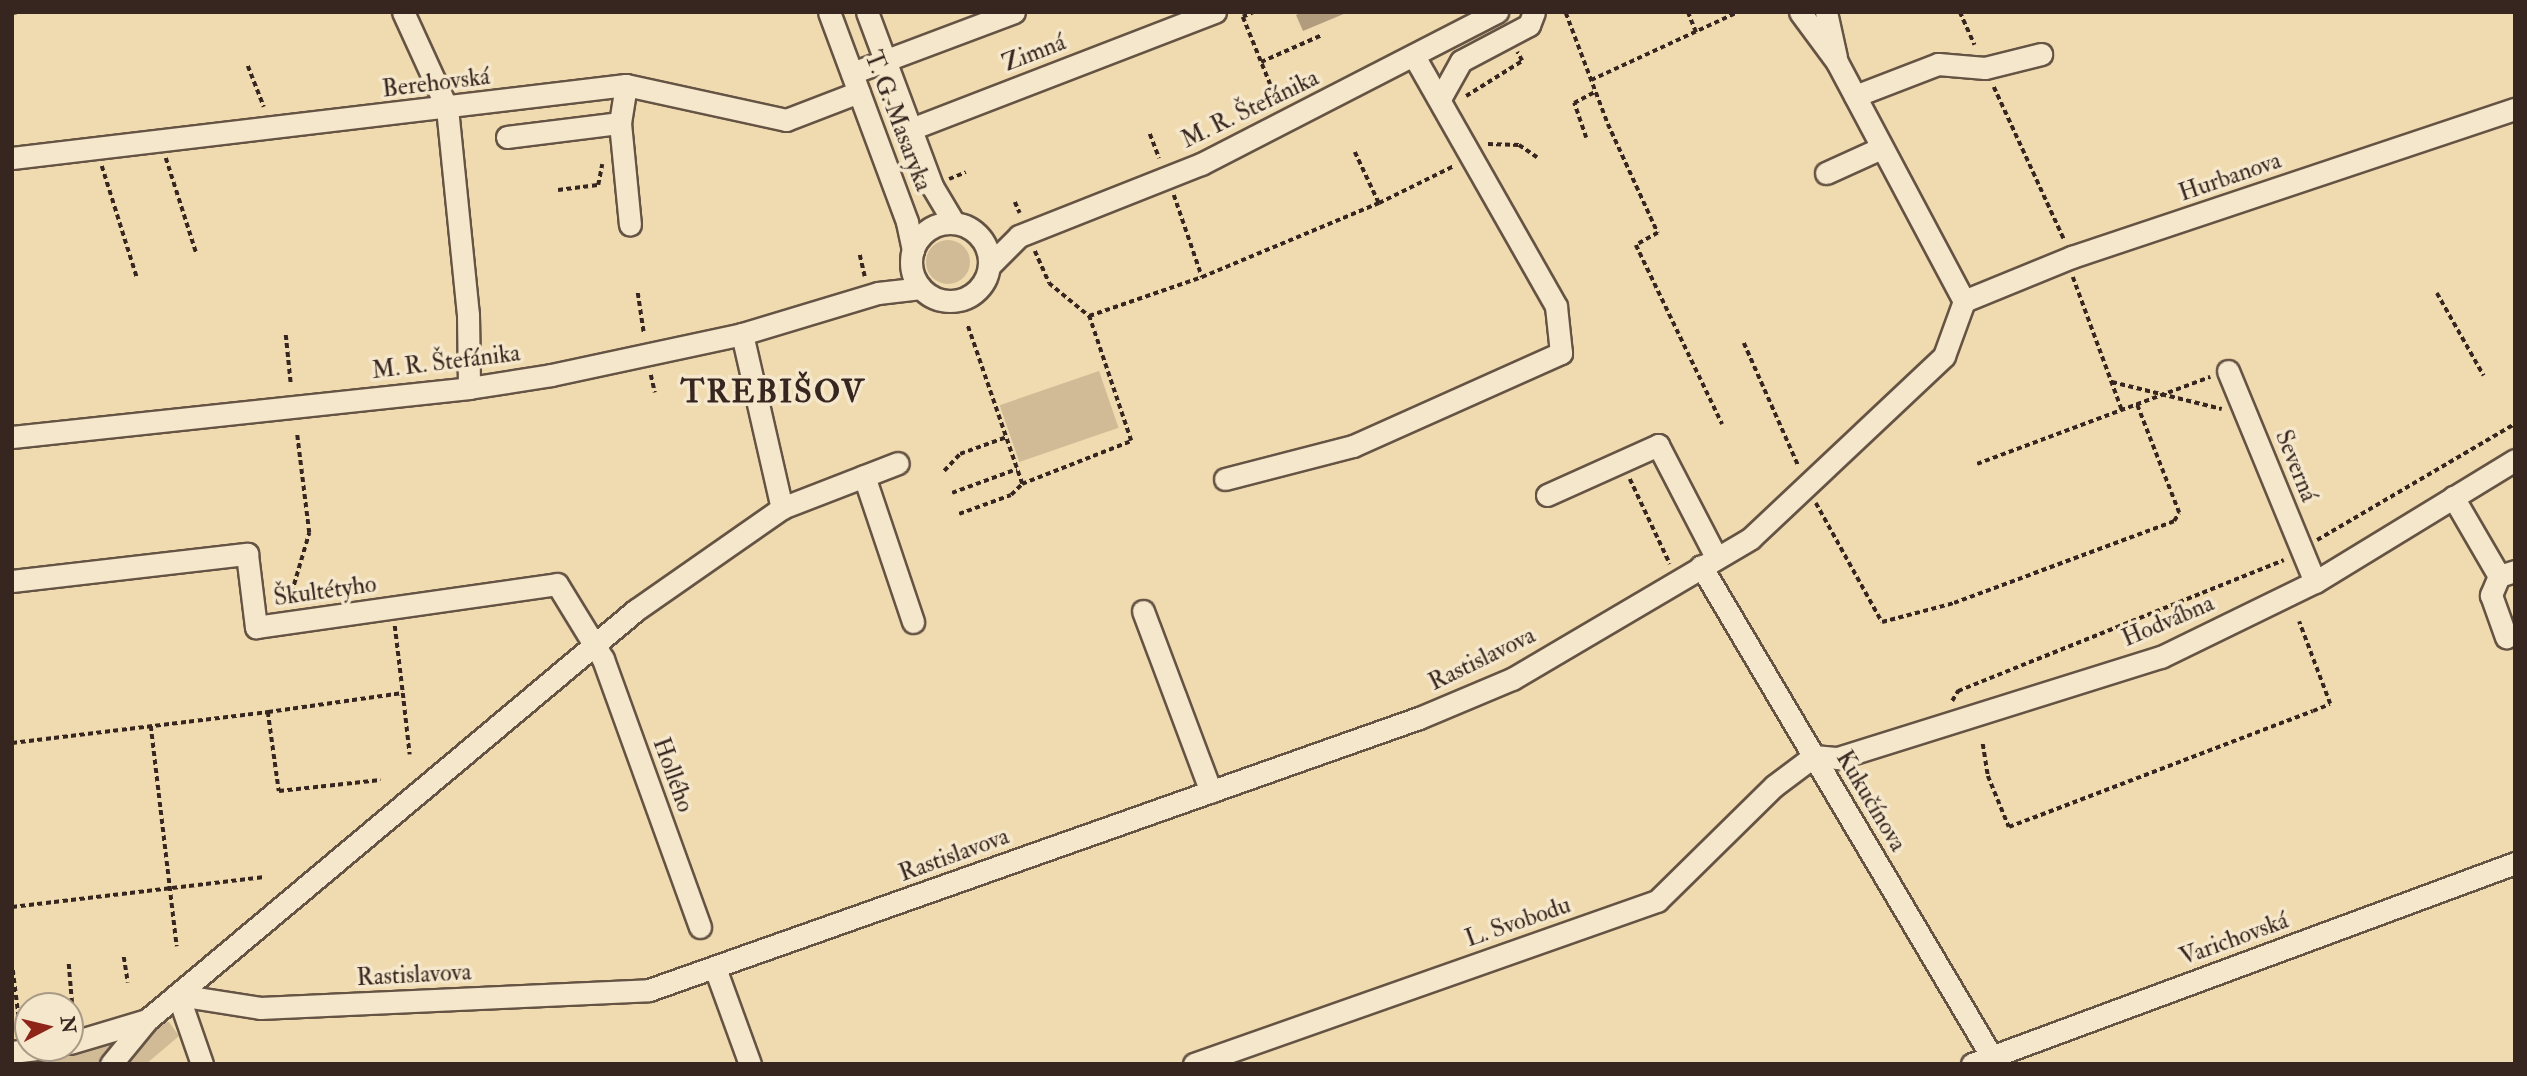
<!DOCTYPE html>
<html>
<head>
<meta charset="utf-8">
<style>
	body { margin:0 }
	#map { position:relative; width:2527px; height:1076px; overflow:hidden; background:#f0daaf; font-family:"IM FELL Double Pica",serif }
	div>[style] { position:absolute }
	.green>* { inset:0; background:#d1bb97; transform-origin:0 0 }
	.round { border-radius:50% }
	.water>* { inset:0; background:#b19d7e }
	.path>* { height:3.5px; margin-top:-1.75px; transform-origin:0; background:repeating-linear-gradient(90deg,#372620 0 5px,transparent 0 8.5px) }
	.roads { filter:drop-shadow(2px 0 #655344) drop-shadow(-2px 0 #655344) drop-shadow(0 2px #655344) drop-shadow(0 -2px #655344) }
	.minor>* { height:21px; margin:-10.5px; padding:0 10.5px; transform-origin:10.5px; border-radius:10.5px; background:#f5e7cb }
	.minor>.ring { margin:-10.5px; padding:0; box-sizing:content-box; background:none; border:21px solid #f5e7cb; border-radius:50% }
	span { translate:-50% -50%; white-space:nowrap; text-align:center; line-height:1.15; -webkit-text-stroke:7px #f5e7cb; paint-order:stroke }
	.street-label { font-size:24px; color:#372620 }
	.district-label { font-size:32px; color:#372620; font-weight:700; letter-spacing:2px }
	.frame { position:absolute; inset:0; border:14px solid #372620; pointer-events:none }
	.north { position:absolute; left:14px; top:992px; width:70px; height:70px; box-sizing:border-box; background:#f5e7cb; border:2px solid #a99a87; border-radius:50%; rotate:83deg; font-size:19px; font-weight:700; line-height:28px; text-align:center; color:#372620 }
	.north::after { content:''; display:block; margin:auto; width:24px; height:32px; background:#8f2418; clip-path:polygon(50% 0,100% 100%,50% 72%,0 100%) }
</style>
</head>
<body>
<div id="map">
	<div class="green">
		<div class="round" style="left:926px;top:240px;width:44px;height:44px"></div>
		<div style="left:1099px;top:371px;width:60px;height:105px;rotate:71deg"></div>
		<div style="clip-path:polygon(157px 1022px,169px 1022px,179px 1036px,146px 1064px,27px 1064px,84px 1053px)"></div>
	</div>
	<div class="water">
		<div style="clip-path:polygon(1302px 12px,1345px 12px,1346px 13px,1303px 31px,1296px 15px)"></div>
	</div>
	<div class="path">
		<div style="left:1255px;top:12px;width:13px;rotate:157deg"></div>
		<div style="left:1243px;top:17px;width:74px;rotate:67.9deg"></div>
		<div style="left:1688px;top:12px;width:22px;rotate:68deg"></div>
		<div style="left:1960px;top:12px;width:36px;rotate:66deg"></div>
		<div style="left:12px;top:13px;width:6px;rotate:-9deg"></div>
		<div style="left:1566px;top:13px;width:119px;rotate:69.3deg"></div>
		<div style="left:1608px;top:124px;width:120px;rotate:65.4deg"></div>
		<div style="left:1658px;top:233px;width:25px;rotate:151deg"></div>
		<div style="left:1636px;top:245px;width:199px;rotate:64.3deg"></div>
		<div style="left:1261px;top:62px;width:67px;rotate:-23.9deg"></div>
		<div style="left:248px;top:66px;width:44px;rotate:68.7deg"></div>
		<div style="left:1591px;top:80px;width:162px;rotate:-24.8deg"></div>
		<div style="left:1994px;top:87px;width:167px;rotate:65.3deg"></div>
		<div style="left:1466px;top:96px;width:66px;rotate:-32deg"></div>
		<div style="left:1522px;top:61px;width:10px;rotate:-119deg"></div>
		<div style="left:1150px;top:134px;width:26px;rotate:69deg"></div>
		<div style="left:1586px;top:138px;width:37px;rotate:-109deg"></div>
		<div style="left:1574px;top:103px;width:24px;rotate:-28deg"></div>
		<div style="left:1488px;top:144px;width:31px;rotate:2deg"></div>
		<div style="left:1519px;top:145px;width:22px;rotate:34deg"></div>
		<div style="left:1355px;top:152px;width:56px;rotate:64.8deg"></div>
		<div style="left:166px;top:158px;width:99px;rotate:72.3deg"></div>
		<div style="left:102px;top:166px;width:117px;rotate:72.6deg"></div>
		<div style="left:949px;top:179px;width:18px;rotate:-22deg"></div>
		<div style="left:558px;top:190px;width:40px;rotate:-7.1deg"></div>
		<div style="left:598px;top:185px;width:21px;rotate:-79deg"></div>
		<div style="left:1174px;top:195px;width:87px;rotate:71.1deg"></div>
		<div style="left:1015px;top:202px;width:12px;rotate:66deg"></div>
		<div style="left:1035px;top:251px;width:35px;rotate:66deg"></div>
		<div style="left:1049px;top:283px;width:52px;rotate:39.5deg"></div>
		<div style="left:1089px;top:316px;width:120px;rotate:-19deg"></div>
		<div style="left:1202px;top:277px;width:192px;rotate:-22.7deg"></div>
		<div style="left:1379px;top:203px;width:84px;rotate:-26.3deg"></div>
		<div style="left:860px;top:255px;width:22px;rotate:77deg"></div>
		<div style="left:2073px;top:277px;width:142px;rotate:69.8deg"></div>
		<div style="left:638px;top:293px;width:40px;rotate:81.5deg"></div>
		<div style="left:2437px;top:293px;width:95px;rotate:60.5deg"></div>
		<div style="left:286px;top:335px;width:49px;rotate:84.2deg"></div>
		<div style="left:1744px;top:343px;width:133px;rotate:66.1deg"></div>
		<div style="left:651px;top:375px;width:18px;rotate:77deg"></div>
		<div style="left:2112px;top:382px;width:113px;rotate:13.8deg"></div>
		<div style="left:1977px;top:464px;width:249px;rotate:-20.5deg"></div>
		<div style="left:944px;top:471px;width:23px;rotate:-47deg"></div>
		<div style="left:960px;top:454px;width:50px;rotate:-19.9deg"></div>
		<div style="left:1630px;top:479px;width:94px;rotate:64.8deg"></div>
		<div style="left:1022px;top:484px;width:117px;rotate:-21.5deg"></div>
		<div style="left:1131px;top:441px;width:132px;rotate:-108.6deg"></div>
		<div style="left:952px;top:493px;width:69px;rotate:-20.3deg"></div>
		<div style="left:1816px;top:503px;width:136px;rotate:61deg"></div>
		<div style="left:1882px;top:622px;width:74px;rotate:-14.8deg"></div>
		<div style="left:1954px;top:603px;width:235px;rotate:-20.4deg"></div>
		<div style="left:2174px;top:521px;width:9px;rotate:-58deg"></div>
		<div style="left:2179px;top:513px;width:116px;rotate:-111.3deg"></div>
		<div style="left:959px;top:514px;width:55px;rotate:-20.1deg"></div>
		<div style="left:1011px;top:495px;width:16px;rotate:-45deg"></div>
		<div style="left:1022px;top:484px;width:169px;rotate:-109deg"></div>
		<div style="left:2317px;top:540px;width:229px;rotate:-30.4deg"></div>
		<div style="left:289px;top:601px;width:71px;rotate:-73.6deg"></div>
		<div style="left:309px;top:533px;width:99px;rotate:-97deg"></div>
		<div style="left:395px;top:626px;width:67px;rotate:83.2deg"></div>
		<div style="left:1952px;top:701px;width:12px;rotate:-59deg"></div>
		<div style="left:1958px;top:691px;width:351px;rotate:-21.9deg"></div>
		<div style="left:268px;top:712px;width:136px;rotate:-8deg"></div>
		<div style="left:403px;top:693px;width:62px;rotate:83.6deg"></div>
		<div style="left:151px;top:726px;width:222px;rotate:83.3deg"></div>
		<div style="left:12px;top:743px;width:258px;rotate:-6.9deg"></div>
		<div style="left:268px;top:712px;width:80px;rotate:82.1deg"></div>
		<div style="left:279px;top:791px;width:102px;rotate:-6.2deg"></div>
		<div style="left:1983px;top:744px;width:32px;rotate:81deg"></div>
		<div style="left:1988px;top:776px;width:55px;rotate:67.6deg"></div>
		<div style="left:2009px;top:827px;width:325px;rotate:-20.9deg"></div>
		<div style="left:2313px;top:711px;width:18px;rotate:-22deg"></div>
		<div style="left:2330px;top:704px;width:88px;rotate:-110.7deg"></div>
		<div style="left:12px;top:907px;width:252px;rotate:-6.8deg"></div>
		<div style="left:124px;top:957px;width:26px;rotate:81deg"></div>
		<div style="left:69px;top:964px;width:49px;rotate:85.3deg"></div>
		<div style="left:13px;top:970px;width:49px;rotate:83deg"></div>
	</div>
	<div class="roads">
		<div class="minor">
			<div style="left:403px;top:12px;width:106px;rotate:65.4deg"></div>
			<div style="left:447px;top:108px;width:207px;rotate:84.2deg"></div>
			<div style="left:468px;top:314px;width:74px;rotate:89.2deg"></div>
			<div style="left:829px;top:12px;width:224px;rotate:69.6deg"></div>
			<div style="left:907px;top:222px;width:29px;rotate:78deg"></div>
			<div style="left:867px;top:12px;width:186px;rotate:69.5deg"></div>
			<div style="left:932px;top:186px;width:43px;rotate:59.3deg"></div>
			<div style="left:1826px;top:12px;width:46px;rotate:77.5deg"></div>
			<div style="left:852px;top:73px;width:173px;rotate:-20.6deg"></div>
			<div style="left:626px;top:85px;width:38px;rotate:99deg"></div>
			<div style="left:620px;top:123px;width:102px;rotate:84.4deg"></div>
			<div style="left:1855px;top:96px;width:89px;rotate:-21.1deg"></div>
			<div style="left:1938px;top:64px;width:47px;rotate:4.9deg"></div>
			<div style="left:1985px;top:68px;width:58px;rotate:-14deg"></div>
			<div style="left:1441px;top:97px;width:41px;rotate:-60.9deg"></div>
			<div style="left:1461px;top:61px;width:77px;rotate:-27.9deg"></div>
			<div style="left:1529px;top:25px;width:14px;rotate:-69deg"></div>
			<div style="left:911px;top:129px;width:326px;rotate:-21.1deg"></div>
			<div style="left:507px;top:137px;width:114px;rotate:-7.1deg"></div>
			<div style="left:12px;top:158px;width:618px;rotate:-6.78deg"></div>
			<div style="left:626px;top:85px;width:164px;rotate:12.3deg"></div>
			<div style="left:786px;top:120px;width:78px;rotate:-21deg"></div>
			<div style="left:1826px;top:173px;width:60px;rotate:-24.4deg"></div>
			<div class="ring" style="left:911px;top:223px;width:57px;height:57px"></div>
			<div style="left:989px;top:266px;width:42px;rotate:-45deg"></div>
			<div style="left:1019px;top:236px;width:196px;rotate:-21.6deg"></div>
			<div style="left:1201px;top:164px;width:333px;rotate:-27.2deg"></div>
			<div style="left:1964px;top:301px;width:117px;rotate:-22.2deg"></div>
			<div style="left:2072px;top:257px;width:467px;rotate:-18.5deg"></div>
			<div style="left:742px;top:334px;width:179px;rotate:77.1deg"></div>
			<div style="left:2228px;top:371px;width:228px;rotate:67.6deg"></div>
			<div style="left:12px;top:437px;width:460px;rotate:-6.1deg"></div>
			<div style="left:469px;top:388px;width:83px;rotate:-9deg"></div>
			<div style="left:551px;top:375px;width:195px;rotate:-12.1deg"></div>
			<div style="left:742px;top:334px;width:142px;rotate:-16.8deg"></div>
			<div style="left:878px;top:293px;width:43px;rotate:-6.6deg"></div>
			<div style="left:864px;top:476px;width:154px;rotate:71.4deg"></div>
			<div style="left:1225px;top:479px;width:132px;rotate:-14.5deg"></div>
			<div style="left:1353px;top:446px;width:228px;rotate:-24.1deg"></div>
			<div style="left:1561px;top:353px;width:47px;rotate:-96.1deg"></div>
			<div style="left:1556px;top:306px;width:288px;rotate:-119.6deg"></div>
			<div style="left:1547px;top:495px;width:122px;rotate:-24.2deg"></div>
			<div style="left:1658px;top:445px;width:126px;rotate:62.6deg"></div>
			<div style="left:2453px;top:497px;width:91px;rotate:59.8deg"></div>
			<div style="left:2499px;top:576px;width:17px;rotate:-17deg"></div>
			<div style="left:1701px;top:566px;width:579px;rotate:59.36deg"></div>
			<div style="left:2499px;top:576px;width:21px;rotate:113deg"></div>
			<div style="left:2491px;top:595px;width:45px;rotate:70.3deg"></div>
			<div style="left:12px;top:581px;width:237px;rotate:-6.6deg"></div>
			<div style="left:247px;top:554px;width:74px;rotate:83deg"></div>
			<div style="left:256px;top:627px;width:304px;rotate:-8.1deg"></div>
			<div style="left:557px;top:584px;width:88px;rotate:58.5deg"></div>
			<div style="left:603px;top:659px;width:285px;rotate:70.1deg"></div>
			<div style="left:1143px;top:611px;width:193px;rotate:69.4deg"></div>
			<div style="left:715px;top:968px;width:102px;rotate:70deg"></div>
			<div style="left:178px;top:995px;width:83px;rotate:9deg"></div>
			<div style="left:260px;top:1008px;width:389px;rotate:-2.6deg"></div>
			<div style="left:649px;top:990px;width:817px;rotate:-19.46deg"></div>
			<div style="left:1419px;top:718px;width:101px;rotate:-22.8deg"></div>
			<div style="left:1512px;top:679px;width:277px;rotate:-30.5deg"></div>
			<div style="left:1751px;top:538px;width:265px;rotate:-43.3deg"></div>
			<div style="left:1944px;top:356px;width:59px;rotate:-70deg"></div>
			<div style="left:1964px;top:301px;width:271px;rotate:-118deg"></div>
			<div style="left:1837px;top:62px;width:62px;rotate:-126.5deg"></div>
			<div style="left:178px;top:995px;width:73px;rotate:70.8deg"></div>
			<div style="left:70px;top:1043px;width:80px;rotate:-16.6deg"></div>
			<div style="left:147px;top:1020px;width:638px;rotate:-39.98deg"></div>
			<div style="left:636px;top:610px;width:178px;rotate:-34.9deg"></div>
			<div style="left:782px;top:508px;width:124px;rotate:-21.2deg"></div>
			<div style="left:12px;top:1052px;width:31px;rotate:-7deg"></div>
			<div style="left:111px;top:1064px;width:57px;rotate:-50.7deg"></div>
			<div style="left:1194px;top:1064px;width:491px;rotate:-19.4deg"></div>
			<div style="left:1657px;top:901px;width:164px;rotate:-44.5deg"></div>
			<div style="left:1774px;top:786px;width:50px;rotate:-36.9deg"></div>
			<div style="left:1814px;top:756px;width:24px;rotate:5deg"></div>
			<div style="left:1838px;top:758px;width:338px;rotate:-17.4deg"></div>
			<div style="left:2161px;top:657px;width:171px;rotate:-26deg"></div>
			<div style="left:2315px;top:582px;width:234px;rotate:-31.4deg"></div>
			<div style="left:1972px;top:1064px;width:579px;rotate:-20.31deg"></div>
		</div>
	</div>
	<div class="street-label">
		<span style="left:1034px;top:53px;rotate:-21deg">Zimná</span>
		<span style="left:436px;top:83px;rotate:-7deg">Berehovská</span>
		<span style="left:1250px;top:109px;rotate:-26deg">M. R. Štefánika</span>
		<span style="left:898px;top:121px;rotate:69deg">T. G. Masaryka</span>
		<span style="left:2230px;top:177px;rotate:-19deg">Hurbanova</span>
		<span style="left:446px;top:362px;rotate:-7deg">M. R. Štefánika</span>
		<span style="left:2296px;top:466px;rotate:68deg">Severná</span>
		<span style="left:325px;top:591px;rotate:-8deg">Škultétyho</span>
		<span style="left:2168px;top:621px;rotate:-23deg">Hodvábna</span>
		<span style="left:1482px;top:659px;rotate:-26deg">Rastislavova</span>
		<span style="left:673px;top:775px;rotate:70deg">Hollého</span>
		<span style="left:1871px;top:801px;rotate:59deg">Kukučínova</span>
		<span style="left:954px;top:855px;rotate:-20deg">Rastislavova</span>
		<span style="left:1518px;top:922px;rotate:-19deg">L. Svobodu</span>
		<span style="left:2234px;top:939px;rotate:-20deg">Varichovská</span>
		<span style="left:414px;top:975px;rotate:-3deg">Rastislavova</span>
	</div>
	<div class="district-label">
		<span style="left:773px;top:392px">TREBIŠOV</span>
	</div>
	<div class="frame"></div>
	<div class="north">N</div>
</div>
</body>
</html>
